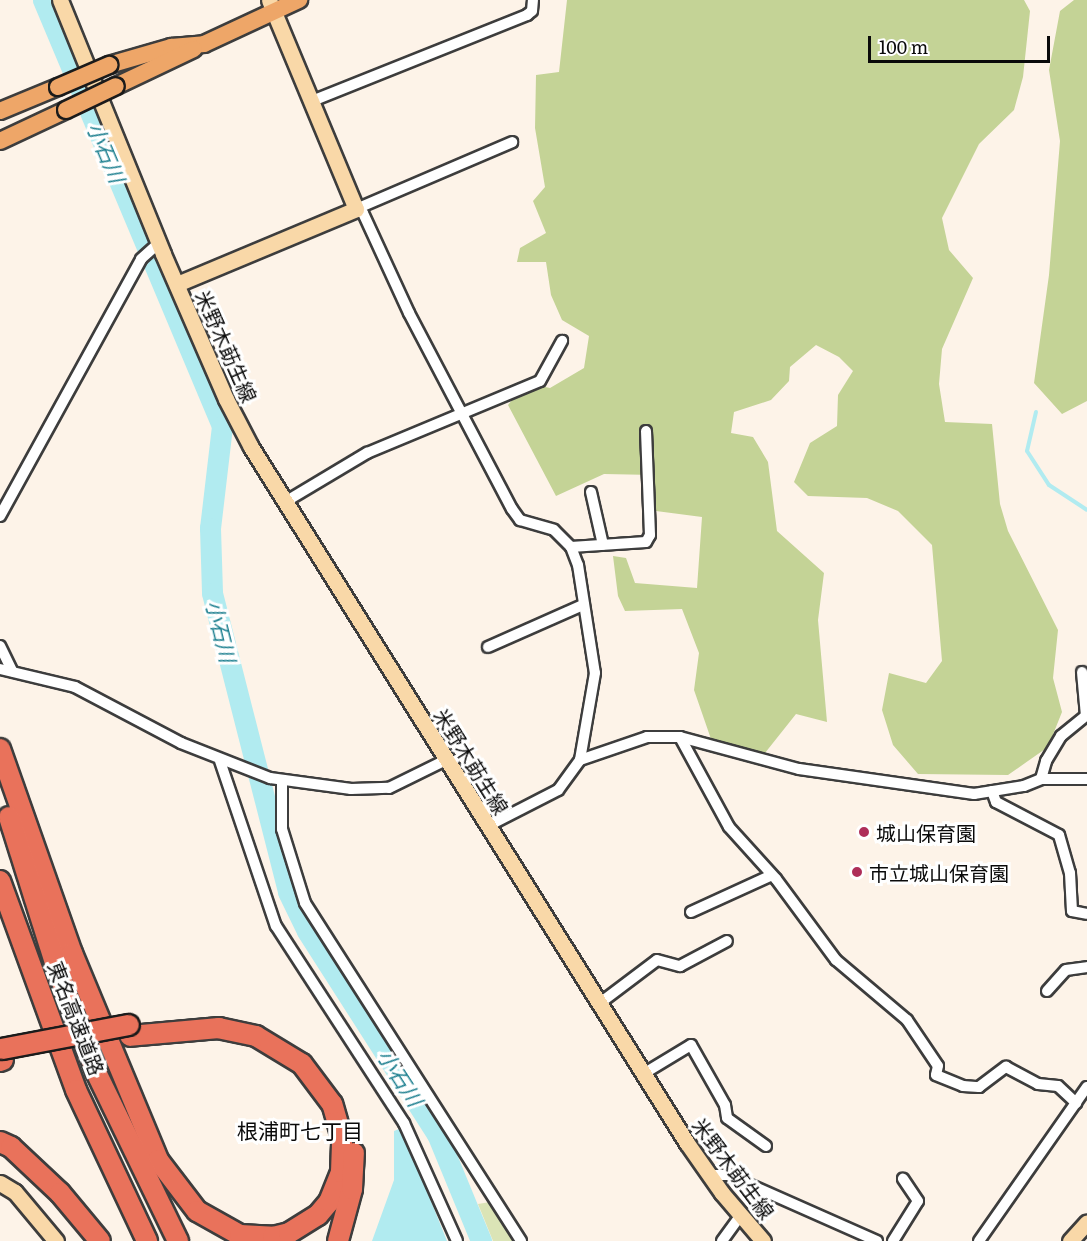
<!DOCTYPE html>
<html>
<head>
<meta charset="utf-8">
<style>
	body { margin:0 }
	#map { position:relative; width:1087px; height:1241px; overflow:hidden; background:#fdf3e8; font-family:Literata,"Noto Sans JP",serif }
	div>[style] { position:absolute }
	.green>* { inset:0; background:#dbe4b6 }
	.forest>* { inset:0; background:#c4d396 }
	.water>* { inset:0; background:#b1ebf0 }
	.stream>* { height:4px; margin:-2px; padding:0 2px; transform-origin:2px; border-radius:2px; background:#b1ebf0 }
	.river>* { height:21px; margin:-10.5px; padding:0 10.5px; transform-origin:10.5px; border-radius:10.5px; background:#b1ebf0 }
	.roads { filter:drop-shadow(2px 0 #3d3d3d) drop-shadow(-2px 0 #3d3d3d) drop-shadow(0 2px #3d3d3d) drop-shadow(0 -2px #3d3d3d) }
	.street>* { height:10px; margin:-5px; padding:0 5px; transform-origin:5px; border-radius:5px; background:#fff }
	.secondary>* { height:15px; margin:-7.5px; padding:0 7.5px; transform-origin:7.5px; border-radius:7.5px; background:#f9d8a8 }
	.primary>* { height:16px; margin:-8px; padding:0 8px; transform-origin:8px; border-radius:8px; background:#eea668 }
	.highway>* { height:20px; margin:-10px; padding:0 10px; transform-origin:10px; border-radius:10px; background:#e9725b }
	.bridges { filter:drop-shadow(2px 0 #1b1b1b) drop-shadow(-2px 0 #1b1b1b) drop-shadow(0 2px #1b1b1b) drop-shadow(0 -2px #1b1b1b) }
	.primary-bridge>* { height:16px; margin:-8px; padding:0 8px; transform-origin:8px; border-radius:8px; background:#eea668 }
	.highway-bridge>* { height:20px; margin:-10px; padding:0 10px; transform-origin:10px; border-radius:10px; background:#e9725b }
	.dots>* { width:16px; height:16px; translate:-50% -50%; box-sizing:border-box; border:3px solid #fff; border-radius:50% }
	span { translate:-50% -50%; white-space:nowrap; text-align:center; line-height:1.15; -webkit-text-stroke:6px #fff; paint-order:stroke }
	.street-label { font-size:20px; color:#0a0a0a }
	.poi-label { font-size:20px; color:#0a0a0a }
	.left { translate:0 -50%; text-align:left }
	.water-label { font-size:21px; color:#1e8090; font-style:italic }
	.neighbourhood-label { font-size:21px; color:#0a0a0a }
	.scale { position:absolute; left:868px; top:36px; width:182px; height:27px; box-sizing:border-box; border:3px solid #0a0a0a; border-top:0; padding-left:8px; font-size:18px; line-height:21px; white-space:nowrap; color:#0a0a0a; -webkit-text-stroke:4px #fff; paint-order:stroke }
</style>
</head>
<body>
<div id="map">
	<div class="green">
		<div style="clip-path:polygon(490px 1202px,516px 1241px,493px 1241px,478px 1204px)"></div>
	</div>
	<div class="forest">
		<div style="clip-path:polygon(567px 0,1024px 0,1030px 11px,1023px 77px,1014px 110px,979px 144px,942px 218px,949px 250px,973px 278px,942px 349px,939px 384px,945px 422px,992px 424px,1000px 504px,1008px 531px,1058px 630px,1053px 678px,1062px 712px,1048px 747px,1008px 775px,918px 774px,893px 745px,882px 710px,889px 673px,926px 683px,942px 661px,932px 545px,898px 511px,867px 498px,808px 496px,794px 482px,810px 443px,837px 426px,838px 395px,853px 371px,839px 357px,816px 345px,790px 367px,789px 381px,771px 400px,734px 412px,731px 433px,753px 437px,768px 462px,777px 531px,824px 573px,818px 620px,827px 722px,796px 714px,765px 753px,711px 739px,694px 690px,699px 653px,682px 609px,625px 611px,618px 596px,613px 556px,626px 558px,635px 583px,697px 588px,702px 517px,656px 511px,654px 475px,604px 474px,556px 496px,508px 405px,526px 383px,550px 388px,584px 368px,589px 336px,562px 320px,551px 295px,546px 262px,517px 262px,520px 248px,546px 233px,533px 201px,545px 187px,535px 128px,536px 75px,559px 72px)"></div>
		<div style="clip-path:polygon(1074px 0,1087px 0,1087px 401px,1062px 414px,1034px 383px,1049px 275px,1060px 141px,1049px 70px,1060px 11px)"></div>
	</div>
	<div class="water">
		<div style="clip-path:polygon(399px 1129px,409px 1146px,447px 1241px,372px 1241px,394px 1180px,394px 1131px)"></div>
	</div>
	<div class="stream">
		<div style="left:1036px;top:412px;width:40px;rotate:103deg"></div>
		<div style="left:1027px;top:451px;width:40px;rotate:57.1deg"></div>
		<div style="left:1049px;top:485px;width:45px;rotate:33.3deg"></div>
	</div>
	<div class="river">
		<div style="left:43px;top:0;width:462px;rotate:67.2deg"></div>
		<div style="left:222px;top:426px;width:103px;rotate:96.7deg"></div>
		<div style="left:210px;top:528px;width:65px;rotate:88.2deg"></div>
		<div style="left:212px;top:593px;width:309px;rotate:75.7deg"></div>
		<div style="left:288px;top:892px;width:43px;rotate:64deg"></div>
		<div style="left:307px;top:931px;width:241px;rotate:57.4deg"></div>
		<div style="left:437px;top:1134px;width:116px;rotate:67.6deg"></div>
	</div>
	<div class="roads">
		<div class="street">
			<div style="left:312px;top:101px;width:232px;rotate:-21.8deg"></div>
			<div style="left:527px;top:15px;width:6px;rotate:-39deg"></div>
			<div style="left:532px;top:11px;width:11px;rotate:-85deg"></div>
			<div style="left:356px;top:209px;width:8px;rotate:30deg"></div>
			<div style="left:363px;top:213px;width:110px;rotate:65.3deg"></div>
			<div style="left:409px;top:313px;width:221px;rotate:62.3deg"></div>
			<div style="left:512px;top:509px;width:14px;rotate:54deg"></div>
			<div style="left:520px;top:520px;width:35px;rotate:16deg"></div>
			<div style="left:554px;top:530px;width:24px;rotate:45deg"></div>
			<div style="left:571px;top:547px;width:19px;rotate:69deg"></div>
			<div style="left:578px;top:565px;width:109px;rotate:81.1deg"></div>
			<div style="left:595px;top:673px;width:88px;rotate:99.8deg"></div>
			<div style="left:580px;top:760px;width:37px;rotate:126deg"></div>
			<div style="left:558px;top:790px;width:79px;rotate:152.8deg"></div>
			<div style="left:356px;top:209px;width:170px;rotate:-23.2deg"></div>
			<div style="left:591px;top:492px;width:54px;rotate:77.2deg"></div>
			<div style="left:285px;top:502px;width:96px;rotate:-30.9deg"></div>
			<div style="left:367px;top:453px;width:187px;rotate:-22.6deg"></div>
			<div style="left:540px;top:381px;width:46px;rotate:-61.2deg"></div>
			<div style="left:0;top:516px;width:293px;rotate:-61.2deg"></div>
			<div style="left:141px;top:259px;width:24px;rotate:-42deg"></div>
			<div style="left:571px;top:547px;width:75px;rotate:-3.8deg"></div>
			<div style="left:646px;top:542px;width:8px;rotate:-60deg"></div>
			<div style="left:650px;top:535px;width:104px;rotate:-92.2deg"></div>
			<div style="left:0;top:646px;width:28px;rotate:64deg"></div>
			<div style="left:488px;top:647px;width:104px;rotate:-23.9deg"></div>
			<div style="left:0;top:669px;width:77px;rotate:13.5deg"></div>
			<div style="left:75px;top:687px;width:120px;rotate:27.8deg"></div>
			<div style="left:181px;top:743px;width:96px;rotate:21.5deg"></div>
			<div style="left:270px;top:778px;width:82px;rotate:7.7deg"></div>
			<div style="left:351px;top:789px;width:38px;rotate:-2deg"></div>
			<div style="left:389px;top:788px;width:64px;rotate:-26.2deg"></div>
			<div style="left:1082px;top:672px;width:44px;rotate:84.8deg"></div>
			<div style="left:680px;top:737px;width:102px;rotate:61.4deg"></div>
			<div style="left:729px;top:827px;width:70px;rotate:47.9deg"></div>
			<div style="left:776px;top:879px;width:101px;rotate:53.5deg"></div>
			<div style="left:836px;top:960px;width:93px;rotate:40.2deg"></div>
			<div style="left:907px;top:1020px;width:55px;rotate:56deg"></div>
			<div style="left:938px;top:1066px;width:9px;rotate:103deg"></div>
			<div style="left:936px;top:1075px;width:29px;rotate:22deg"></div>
			<div style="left:963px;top:1086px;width:16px;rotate:4deg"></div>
			<div style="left:979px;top:1087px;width:34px;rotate:-37deg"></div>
			<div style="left:1006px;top:1067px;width:36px;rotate:28deg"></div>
			<div style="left:1038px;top:1084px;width:20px;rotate:6deg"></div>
			<div style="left:1058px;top:1086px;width:25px;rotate:43deg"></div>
			<div style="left:580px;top:760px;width:71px;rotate:-18.9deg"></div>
			<div style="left:647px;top:737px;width:33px"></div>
			<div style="left:680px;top:737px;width:123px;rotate:15.1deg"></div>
			<div style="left:799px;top:769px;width:177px;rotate:8.1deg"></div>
			<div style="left:974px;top:794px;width:51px;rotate:-9.1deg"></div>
			<div style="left:1024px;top:786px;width:18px;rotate:-22deg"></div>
			<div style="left:1041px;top:779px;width:46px"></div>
			<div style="left:220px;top:761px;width:174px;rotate:71.3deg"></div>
			<div style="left:276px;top:926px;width:235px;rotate:57deg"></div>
			<div style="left:404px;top:1123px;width:129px;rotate:65.8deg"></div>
			<div style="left:1041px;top:779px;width:19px;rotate:-74deg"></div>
			<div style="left:1046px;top:761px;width:29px;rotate:-59deg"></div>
			<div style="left:1061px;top:736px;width:33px;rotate:-39deg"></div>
			<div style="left:282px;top:780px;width:49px;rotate:90deg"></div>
			<div style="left:282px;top:829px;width:77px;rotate:72.7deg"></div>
			<div style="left:305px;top:903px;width:401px;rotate:57.4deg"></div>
			<div style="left:992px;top:791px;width:12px;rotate:70deg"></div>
			<div style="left:996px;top:802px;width:71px;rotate:27.6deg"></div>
			<div style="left:1059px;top:835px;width:40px;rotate:74deg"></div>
			<div style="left:1070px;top:873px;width:38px;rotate:87deg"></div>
			<div style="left:1072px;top:911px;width:15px;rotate:11deg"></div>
			<div style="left:691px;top:912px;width:87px;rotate:-24.5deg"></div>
			<div style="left:1047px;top:991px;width:28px;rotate:-48deg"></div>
			<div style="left:1066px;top:970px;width:21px;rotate:-8deg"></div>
			<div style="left:600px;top:1003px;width:71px;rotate:-37deg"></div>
			<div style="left:657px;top:960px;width:24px;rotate:15deg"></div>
			<div style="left:680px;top:966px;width:53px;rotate:-28deg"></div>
			<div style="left:643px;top:1074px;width:56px;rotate:-31.1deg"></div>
			<div style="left:691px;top:1045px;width:69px;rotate:60.5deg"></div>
			<div style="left:725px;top:1105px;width:13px;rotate:81deg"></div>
			<div style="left:727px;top:1118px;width:48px;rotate:35.7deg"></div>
			<div style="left:708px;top:1175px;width:20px"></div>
			<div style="left:728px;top:1175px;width:163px;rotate:23.9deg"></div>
			<div style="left:722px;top:1241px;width:32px;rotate:-54deg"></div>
			<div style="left:893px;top:1241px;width:47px;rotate:-58deg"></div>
			<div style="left:918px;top:1201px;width:27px;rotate:-124deg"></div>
			<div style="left:979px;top:1241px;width:188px;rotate:-55deg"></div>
		</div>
		<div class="secondary">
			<div style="left:60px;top:0;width:274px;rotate:67.9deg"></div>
			<div style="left:163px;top:254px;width:158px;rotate:66.5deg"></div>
			<div style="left:226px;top:399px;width:54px;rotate:62.5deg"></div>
			<div style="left:251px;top:447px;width:821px;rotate:57.94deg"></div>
			<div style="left:687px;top:1143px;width:61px;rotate:55deg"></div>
			<div style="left:722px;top:1193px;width:63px;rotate:49.5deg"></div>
			<div style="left:177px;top:284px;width:194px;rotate:-22.7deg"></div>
			<div style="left:356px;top:209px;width:226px;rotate:-112.6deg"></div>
			<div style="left:0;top:1183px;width:17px;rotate:31deg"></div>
			<div style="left:15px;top:1192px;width:64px;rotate:50.1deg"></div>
			<div style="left:1070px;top:1241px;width:25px;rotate:-48deg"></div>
		</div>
		<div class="primary">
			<div style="left:109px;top:65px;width:65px;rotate:-16.2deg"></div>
			<div style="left:171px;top:47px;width:33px;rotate:-5deg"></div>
			<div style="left:204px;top:44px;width:105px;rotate:-24.9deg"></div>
			<div style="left:116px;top:86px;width:86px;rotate:-25.4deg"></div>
			<div style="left:0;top:111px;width:63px;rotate:-22.5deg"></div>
			<div style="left:0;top:141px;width:73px;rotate:-25.2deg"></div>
		</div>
		<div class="highway">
			<div style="left:0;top:749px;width:216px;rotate:70.6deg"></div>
			<div style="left:72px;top:953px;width:224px;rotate:67.4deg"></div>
			<div style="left:158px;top:1160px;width:64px;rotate:52.6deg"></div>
			<div style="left:197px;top:1211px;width:49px;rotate:29.2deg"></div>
			<div style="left:240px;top:1235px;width:33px;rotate:3deg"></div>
			<div style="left:273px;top:1237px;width:16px;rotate:-14deg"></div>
			<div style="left:289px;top:1233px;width:34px;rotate:-32deg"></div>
			<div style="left:318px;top:1215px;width:17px;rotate:-50deg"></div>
			<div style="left:329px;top:1202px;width:32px;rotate:-68deg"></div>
			<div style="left:341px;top:1172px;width:34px;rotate:-88deg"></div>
			<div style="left:342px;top:1138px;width:35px;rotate:-106deg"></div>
			<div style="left:332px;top:1104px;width:50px;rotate:-126.9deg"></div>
			<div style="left:302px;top:1064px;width:54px;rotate:-148.7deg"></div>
			<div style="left:256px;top:1036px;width:38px;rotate:-168deg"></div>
			<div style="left:219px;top:1028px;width:89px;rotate:174.9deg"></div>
			<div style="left:9px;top:817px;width:156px;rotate:72.5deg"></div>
			<div style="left:56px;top:966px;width:113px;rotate:69.3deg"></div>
			<div style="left:96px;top:1072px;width:188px;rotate:64.1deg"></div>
			<div style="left:0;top:881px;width:222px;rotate:70deg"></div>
			<div style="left:76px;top:1090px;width:167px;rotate:64.8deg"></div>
			<div style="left:0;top:1061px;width:3px;rotate:-18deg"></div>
			<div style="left:0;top:1142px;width:12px;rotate:24deg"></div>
			<div style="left:11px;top:1147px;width:67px;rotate:43.2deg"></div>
			<div style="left:60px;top:1193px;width:62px;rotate:50.2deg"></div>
			<div style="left:338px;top:1241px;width:54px;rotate:-74.9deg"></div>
			<div style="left:352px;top:1189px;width:36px;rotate:-87deg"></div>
		</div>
	</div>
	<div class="bridges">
		<div class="primary-bridge">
			<div style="left:58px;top:87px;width:56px;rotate:-23.3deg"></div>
			<div style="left:66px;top:110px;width:55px;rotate:-25.6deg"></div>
		</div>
		<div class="highway-bridge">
			<div style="left:2px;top:1049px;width:129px;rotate:-10.7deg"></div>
		</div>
	</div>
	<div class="dots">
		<div style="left:864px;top:832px;background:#ae2e59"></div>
		<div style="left:857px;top:872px;background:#ae2e59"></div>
	</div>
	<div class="street-label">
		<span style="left:227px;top:346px;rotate:66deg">米野木莇生線</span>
		<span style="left:472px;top:761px;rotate:58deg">米野木莇生線</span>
		<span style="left:77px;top:1018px;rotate:69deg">東名高速道路</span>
		<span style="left:734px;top:1168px;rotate:53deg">米野木莇生線</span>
	</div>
	<div class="poi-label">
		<span class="left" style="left:876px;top:832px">城山保育園</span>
		<span class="left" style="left:869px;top:872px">市立城山保育園</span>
	</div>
	<div class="water-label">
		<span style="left:107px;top:152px;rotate:67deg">小石川</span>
		<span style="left:222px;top:631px;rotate:76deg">小石川</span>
		<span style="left:401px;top:1077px;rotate:57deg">小石川</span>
	</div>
	<div class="neighbourhood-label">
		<span style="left:300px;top:1130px">根浦町七丁目</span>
	</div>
	<div class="scale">100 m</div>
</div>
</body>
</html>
